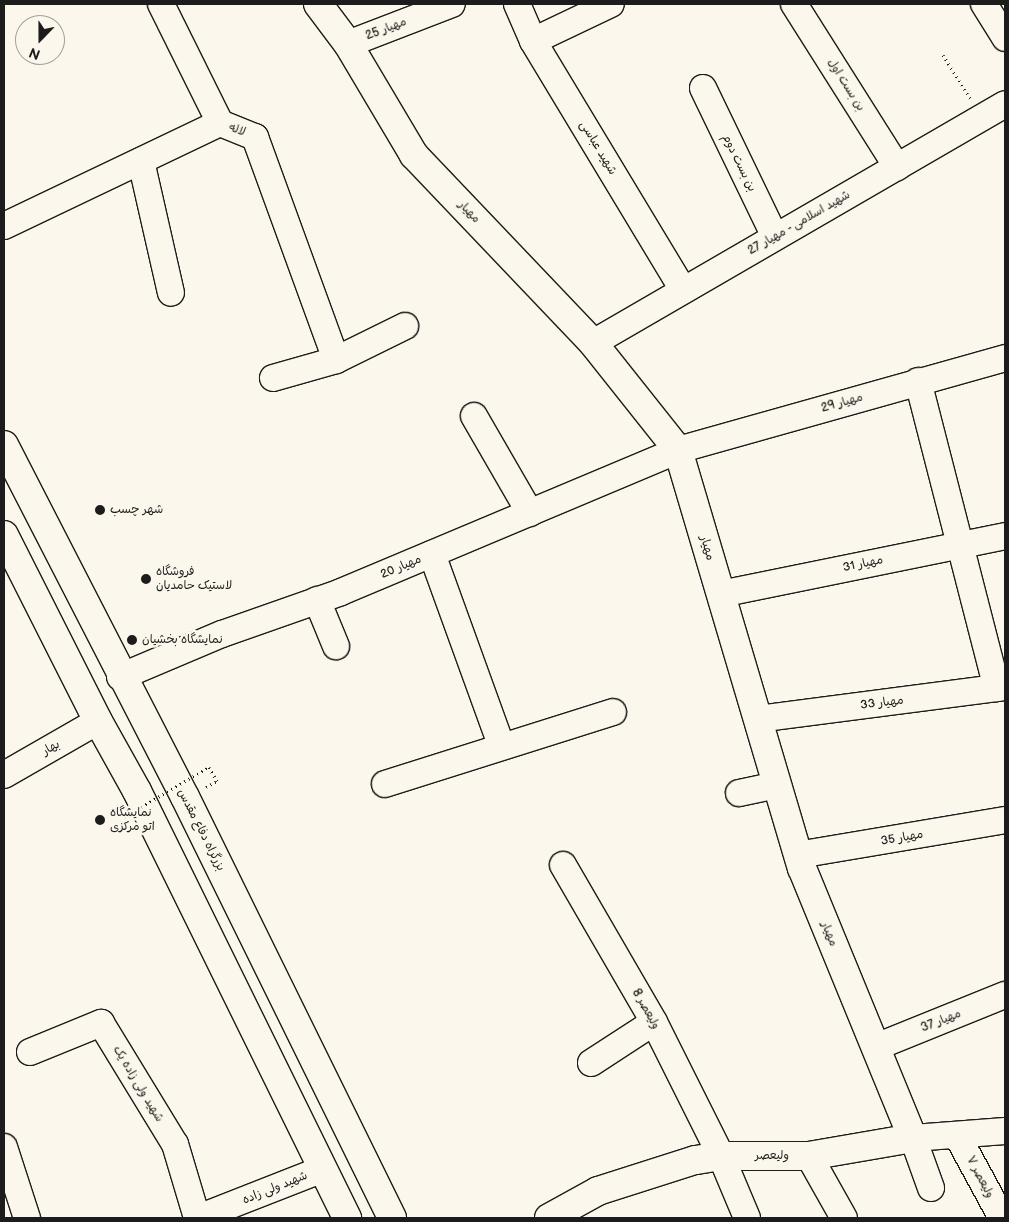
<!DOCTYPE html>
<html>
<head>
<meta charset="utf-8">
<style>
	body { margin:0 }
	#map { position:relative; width:1009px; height:1222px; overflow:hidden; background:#fbf7ec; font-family:"Balsamiq Sans","Playpen Sans Arabic",sans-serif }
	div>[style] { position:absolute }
	.path>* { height:3px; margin-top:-1.5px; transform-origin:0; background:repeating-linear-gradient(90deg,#1c1c1c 0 1px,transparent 0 5px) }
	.roads { filter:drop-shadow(1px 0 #1c1c1c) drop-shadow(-1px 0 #1c1c1c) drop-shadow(0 1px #1c1c1c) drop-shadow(0 -1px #1c1c1c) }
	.minor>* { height:26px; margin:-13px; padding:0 13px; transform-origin:13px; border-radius:13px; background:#fbf7ec }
	.tertiary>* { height:28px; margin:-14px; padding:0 14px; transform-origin:14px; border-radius:14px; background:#fbf7ec }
	.trunk>* { height:28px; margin:-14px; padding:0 14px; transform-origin:14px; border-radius:14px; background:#fbf7ec }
	.path-bridge>* { height:3px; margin-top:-1.5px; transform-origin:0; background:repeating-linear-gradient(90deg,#1c1c1c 0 1px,transparent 0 5px) }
	.dots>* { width:14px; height:14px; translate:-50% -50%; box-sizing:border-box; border:2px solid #fbf7ec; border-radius:50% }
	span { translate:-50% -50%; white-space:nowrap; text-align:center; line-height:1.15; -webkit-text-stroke:5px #fbf7ec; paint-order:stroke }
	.street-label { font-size:12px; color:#1c1c1c }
	.poi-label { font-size:12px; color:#1c1c1c }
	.left { translate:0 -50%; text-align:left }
	.frame { position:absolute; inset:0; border:5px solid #1c1c1c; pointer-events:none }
	.north { position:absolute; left:15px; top:15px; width:50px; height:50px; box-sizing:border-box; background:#fbf7ec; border:1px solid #a29f99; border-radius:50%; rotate:202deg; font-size:14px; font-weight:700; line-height:20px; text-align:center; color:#1c1c1c }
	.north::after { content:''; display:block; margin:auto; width:18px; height:22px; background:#1c1c1c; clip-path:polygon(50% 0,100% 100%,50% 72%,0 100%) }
</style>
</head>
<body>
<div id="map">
	<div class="path">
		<div style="left:943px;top:55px;width:51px;rotate:57.9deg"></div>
		<div style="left:206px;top:787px;width:13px;rotate:-29deg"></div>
		<div style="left:217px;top:781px;width:16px;rotate:-120deg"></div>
	</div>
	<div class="roads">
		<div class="minor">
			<div style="left:161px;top:4px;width:133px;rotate:63.6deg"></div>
			<div style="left:517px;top:4px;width:40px;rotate:66.6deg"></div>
			<div style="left:533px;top:41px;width:291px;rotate:58.9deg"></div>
			<div style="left:794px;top:4px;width:193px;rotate:57.7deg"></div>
			<div style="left:984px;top:4px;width:40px;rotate:58deg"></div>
			<div style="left:533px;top:41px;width:86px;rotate:-25.4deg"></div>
			<div style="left:348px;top:44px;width:111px;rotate:-21deg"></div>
			<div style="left:703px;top:88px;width:165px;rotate:64.2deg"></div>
			<div style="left:141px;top:161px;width:135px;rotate:77.2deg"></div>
			<div style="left:4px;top:226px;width:239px;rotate:-25.5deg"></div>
			<div style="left:220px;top:123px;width:38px;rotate:22deg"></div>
			<div style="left:255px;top:137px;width:237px;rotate:70deg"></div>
			<div style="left:593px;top:343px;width:476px;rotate:-30.1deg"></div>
			<div style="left:273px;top:378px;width:66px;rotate:-15.9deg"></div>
			<div style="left:336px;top:360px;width:77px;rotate:-26.2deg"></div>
			<div style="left:918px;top:381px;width:317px;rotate:75.6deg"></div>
			<div style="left:474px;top:416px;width:112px;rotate:60deg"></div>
			<div style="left:432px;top:554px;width:203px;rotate:70.1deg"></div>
			<div style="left:721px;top:594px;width:290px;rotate:-11.5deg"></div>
			<div style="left:317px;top:600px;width:50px;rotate:67.6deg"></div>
			<div style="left:120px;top:677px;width:111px;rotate:-22.9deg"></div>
			<div style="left:222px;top:634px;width:126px;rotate:-19.4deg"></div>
			<div style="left:341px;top:592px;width:366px;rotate:-22.8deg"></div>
			<div style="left:678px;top:450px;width:340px;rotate:-15.7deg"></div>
			<div style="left:758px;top:719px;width:249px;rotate:-7.4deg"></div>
			<div style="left:4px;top:775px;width:108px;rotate:-29.9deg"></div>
			<div style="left:385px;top:784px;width:239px;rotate:-17.5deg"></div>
			<div style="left:739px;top:793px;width:39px;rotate:-12deg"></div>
			<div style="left:798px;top:855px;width:210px;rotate:-9.6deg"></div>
			<div style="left:563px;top:865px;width:181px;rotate:59.9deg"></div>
			<div style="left:654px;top:1022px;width:150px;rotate:63.4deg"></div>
			<div style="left:721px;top:1156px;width:67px;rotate:67.2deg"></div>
			<div style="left:876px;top:1047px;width:139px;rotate:-22deg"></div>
			<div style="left:30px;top:1052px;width:77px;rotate:-22.2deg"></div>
			<div style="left:101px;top:1023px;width:142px;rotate:58.6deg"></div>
			<div style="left:175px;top:1144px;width:77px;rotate:73.4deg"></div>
			<div style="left:591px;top:1063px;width:75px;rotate:-33.1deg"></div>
			<div style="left:958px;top:1137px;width:92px;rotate:61.5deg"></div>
			<div style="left:4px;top:1147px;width:75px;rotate:72.1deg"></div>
			<div style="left:809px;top:1156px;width:71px;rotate:60.6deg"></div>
			<div style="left:931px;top:1188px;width:53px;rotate:-109.8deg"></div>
			<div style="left:913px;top:1138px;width:92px;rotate:-4.4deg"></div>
			<div style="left:198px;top:1218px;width:134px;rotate:-21.4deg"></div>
		</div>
		<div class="tertiary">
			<div style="left:318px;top:4px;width:50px;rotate:53.1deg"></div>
			<div style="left:348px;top:44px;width:129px;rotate:59.3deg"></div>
			<div style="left:414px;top:155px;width:260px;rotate:46.4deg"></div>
			<div style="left:593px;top:343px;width:137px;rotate:51.5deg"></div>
			<div style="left:678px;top:450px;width:436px;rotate:73.5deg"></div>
			<div style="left:802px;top:868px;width:292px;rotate:67.7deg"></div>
			<div style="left:913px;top:1138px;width:106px;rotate:170.2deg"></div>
			<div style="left:809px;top:1156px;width:88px;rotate:180deg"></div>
			<div style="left:721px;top:1156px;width:26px;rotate:171deg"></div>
			<div style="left:695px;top:1160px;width:102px;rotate:162.3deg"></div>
			<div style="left:598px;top:1191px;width:56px;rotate:151.1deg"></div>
		</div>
		<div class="trunk">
			<div style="left:4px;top:445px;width:396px;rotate:62.8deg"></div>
			<div style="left:185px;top:797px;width:469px;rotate:63.8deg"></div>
			<div style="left:4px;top:535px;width:208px;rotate:63.2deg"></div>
			<div style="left:98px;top:721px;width:80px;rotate:60.9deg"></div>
			<div style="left:137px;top:791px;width:476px;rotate:63.8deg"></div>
		</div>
	</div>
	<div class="path-bridge">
		<div style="left:124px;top:817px;width:99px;rotate:-30.5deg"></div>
	</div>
	<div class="dots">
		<div style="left:100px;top:510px;background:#1c1c1c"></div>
		<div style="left:146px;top:579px;background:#1c1c1c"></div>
		<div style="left:132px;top:640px;background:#1c1c1c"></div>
		<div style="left:100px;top:820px;background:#1c1c1c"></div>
	</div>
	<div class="street-label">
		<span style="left:386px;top:29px;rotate:-21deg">مهیار 25</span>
		<span style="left:846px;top:85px;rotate:58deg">بن بست اول</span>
		<span style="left:237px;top:130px;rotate:21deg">لاله</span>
		<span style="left:598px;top:148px;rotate:59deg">شهید عباسی</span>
		<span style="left:739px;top:163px;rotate:64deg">بن بست دوم</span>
		<span style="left:469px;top:212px;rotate:46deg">مهیار</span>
		<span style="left:799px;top:223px;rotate:-30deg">شهید اسلامی - مهیار 27</span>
		<span style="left:842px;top:403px;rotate:-16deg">مهیار 29</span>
		<span style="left:707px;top:548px;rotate:74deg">مهیار</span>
		<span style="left:863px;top:564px;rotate:-12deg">مهیار 31</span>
		<span style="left:401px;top:567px;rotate:-23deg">مهیار 20</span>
		<span style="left:882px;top:703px;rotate:-7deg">مهیار 33</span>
		<span style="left:51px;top:748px;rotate:-30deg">بهار</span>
		<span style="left:201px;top:830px;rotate:63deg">بزرگراه دفاع مقدس</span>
		<span style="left:902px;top:838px;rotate:-10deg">مهیار 35</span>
		<span style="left:829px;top:934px;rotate:68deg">مهیار</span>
		<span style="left:646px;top:1009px;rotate:61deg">ولیعصر 8</span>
		<span style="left:941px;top:1021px;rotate:-22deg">مهیار 37</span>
		<span style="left:138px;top:1084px;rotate:59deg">شهید ولی زاده یک</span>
		<span style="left:772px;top:1156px">ولیعصر</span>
		<span style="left:980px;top:1177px;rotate:62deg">ولیعصر ۷</span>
		<span style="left:275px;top:1188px;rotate:-22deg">شهید ولی زاده</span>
	</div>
	<div class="poi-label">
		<span class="left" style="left:110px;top:510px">شهر چسب</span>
		<span class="left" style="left:156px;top:579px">فروشگاه<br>لاستیک حامدیان</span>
		<span class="left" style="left:142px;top:640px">نمایشگاه بخشیان</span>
		<span class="left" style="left:110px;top:820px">نمایشگاه<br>اتو مرکزی</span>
	</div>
	<div class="frame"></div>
	<div class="north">N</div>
</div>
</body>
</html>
